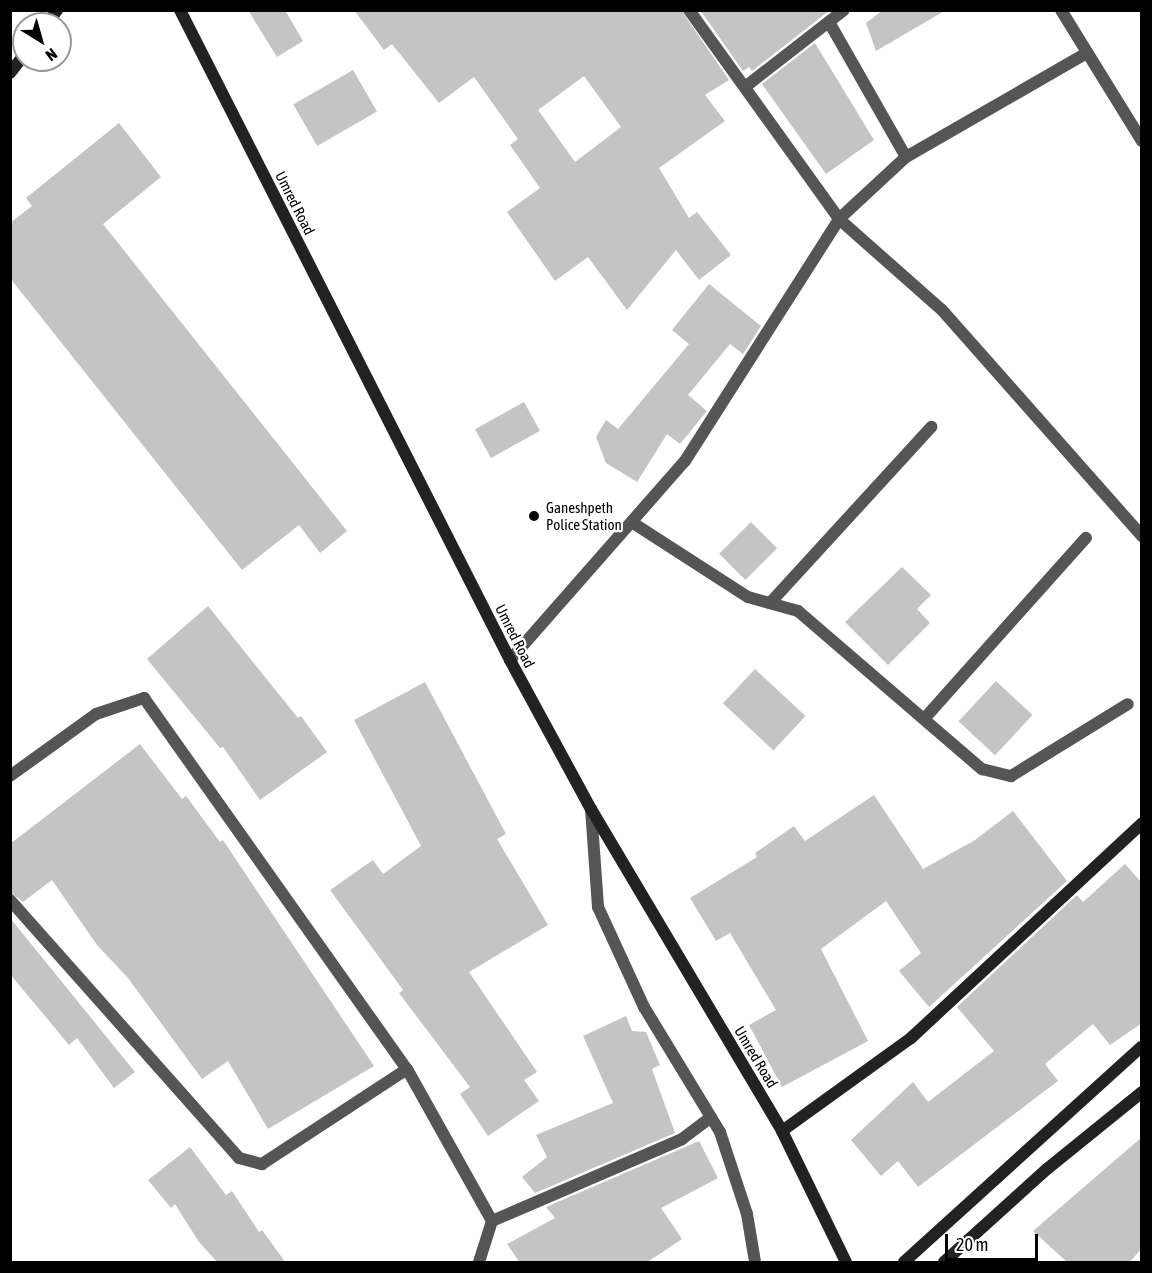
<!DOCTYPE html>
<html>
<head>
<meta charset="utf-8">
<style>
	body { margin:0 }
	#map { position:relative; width:1152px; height:1273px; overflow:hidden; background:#fff; font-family:"Asap Condensed",sans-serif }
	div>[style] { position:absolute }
	.building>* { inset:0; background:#c4c4c4; transform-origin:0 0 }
	.street>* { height:12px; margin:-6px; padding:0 6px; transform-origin:6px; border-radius:6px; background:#555 }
	.secondary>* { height:12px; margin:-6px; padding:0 6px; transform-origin:6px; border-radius:6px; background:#222 }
	.dots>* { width:16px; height:16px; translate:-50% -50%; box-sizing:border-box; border:3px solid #fff; border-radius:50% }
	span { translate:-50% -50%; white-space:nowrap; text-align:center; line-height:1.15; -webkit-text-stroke:4.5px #fff; paint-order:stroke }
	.street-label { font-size:15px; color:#000 }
	.poi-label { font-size:15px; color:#000 }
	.left { translate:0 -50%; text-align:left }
	.frame { position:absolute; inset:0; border:12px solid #000; pointer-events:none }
	.north { position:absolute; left:12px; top:12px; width:60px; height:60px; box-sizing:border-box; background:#fff; border:2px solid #999; border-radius:50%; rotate:143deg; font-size:16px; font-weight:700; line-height:24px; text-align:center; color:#000 }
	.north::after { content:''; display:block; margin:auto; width:21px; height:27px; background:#000; clip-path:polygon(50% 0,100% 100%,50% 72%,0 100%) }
	.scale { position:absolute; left:945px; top:1234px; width:93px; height:27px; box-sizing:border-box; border:3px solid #000; border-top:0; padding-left:8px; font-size:18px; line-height:21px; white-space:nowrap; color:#000; -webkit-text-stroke:4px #fff; paint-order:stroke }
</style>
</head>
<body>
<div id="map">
	<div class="building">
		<div style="clip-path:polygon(248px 10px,285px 10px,303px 41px,277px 57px)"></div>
		<div style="clip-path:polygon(evenodd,354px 10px,681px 10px,729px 80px,705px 95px,725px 121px,659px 168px,689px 218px,697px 212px,731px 255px,699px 280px,676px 250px,627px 310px,588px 257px,555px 281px,507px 212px,540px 188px,510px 145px,518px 139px,474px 77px,439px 103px,392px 44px,384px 50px,354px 10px,584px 76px,621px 127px,575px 162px,538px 110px,584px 76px)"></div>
		<div style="clip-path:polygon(700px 10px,830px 10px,752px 71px,749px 67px,743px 71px)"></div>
		<div style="clip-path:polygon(883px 10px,946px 10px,876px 51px,866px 23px)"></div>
		<div style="clip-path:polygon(815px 43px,874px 140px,826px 174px,762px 84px)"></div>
		<div style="left:353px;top:70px;width:48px;height:69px;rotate:60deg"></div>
		<div style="clip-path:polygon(119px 123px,161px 177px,103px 224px,347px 531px,320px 553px,299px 525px,242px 570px,10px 278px,10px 223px,32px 206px,26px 198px)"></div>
		<div style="clip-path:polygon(709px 284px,761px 326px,743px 354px,730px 344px,688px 395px,707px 411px,680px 444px,667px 434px,637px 482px,606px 463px,596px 437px,606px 420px,618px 429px,689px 344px,672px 330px)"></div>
		<div style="left:524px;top:402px;width:33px;height:56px;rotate:61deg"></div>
		<div style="left:751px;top:522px;width:37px;height:45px;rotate:45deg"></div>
		<div style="clip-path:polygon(902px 567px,931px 595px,917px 609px,930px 623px,888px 665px,845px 622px)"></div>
		<div style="clip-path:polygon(208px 606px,298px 718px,301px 716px,327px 752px,260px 800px,223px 747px,220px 748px,147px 659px)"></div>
		<div style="left:755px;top:669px;width:69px;height:47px;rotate:43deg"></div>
		<div style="left:996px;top:681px;width:50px;height:55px;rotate:43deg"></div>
		<div style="clip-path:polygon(425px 682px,506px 834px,497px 839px,548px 925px,469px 972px,537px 1072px,524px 1080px,539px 1101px,488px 1136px,460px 1094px,470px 1087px,399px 993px,403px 990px,330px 890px,373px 860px,383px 874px,421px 846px,354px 720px)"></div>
		<div style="clip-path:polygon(140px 744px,182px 799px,186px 796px,220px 842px,223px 840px,374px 1066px,268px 1129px,228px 1061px,202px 1079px,128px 978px,97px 945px,52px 880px,23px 902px,10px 892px,10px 844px)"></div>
		<div style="clip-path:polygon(874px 795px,923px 869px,975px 840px,1013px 811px,1067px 881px,929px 1007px,899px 971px,921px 953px,886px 901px,821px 949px,868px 1041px,782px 1087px,749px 1025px,776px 1010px,730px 933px,716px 941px,690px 898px,757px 857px,755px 853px,794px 826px,805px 841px)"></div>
		<div style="clip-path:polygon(1125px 864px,1142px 883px,1142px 1023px,1110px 1045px,1093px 1024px,1045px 1064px,1058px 1081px,918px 1187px,898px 1161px,881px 1176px,851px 1140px,913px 1082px,928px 1102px,994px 1051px,957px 1007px,1077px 895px,1083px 902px)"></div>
		<div style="clip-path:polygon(10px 918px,135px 1072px,114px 1088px,77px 1038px,69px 1045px,10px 974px)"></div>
		<div style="clip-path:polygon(626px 1016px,632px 1031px,646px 1032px,660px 1065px,652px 1069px,675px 1133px,535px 1193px,522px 1177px,547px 1157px,536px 1135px,613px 1103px,583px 1036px)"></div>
		<div style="clip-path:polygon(1142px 1137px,1142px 1248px,1129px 1263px,1068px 1263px,1033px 1231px)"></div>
		<div style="clip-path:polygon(699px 1141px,718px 1178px,661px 1208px,682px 1239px,646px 1263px,520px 1263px,507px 1244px,555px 1218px,546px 1207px)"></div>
		<div style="clip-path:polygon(190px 1147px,226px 1195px,232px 1191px,259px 1232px,262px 1230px,286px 1263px,218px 1263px,199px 1242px,175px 1204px,171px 1208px,148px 1180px)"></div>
	</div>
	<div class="street">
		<div style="left:689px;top:10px;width:257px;rotate:54.3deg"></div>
		<div style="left:839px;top:219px;width:137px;rotate:41.5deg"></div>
		<div style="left:942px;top:310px;width:302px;rotate:48.5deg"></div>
		<div style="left:1061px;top:10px;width:154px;rotate:58.3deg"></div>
		<div style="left:829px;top:22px;width:155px;rotate:60.3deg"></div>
		<div style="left:745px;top:87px;width:125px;rotate:-37.9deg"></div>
		<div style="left:633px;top:523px;width:137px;rotate:32.8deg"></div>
		<div style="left:748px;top:597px;width:52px;rotate:15.6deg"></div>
		<div style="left:798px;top:611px;width:243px;rotate:40.7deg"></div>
		<div style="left:982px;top:769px;width:30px;rotate:14deg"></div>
		<div style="left:1011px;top:776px;width:137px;rotate:-31.6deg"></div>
		<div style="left:770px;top:603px;width:239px;rotate:-47.5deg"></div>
		<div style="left:510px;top:660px;width:265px;rotate:-48.7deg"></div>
		<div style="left:685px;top:461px;width:287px;rotate:-57.5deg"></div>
		<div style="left:839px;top:219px;width:91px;rotate:-42.8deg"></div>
		<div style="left:906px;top:157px;width:209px;rotate:-29.9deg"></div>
		<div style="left:924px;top:719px;width:243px;rotate:-48.2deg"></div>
		<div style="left:10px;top:776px;width:106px;rotate:-35.8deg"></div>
		<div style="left:96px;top:714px;width:51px;rotate:-18.4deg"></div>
		<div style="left:144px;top:698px;width:455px;rotate:54.7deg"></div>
		<div style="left:407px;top:1069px;width:174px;rotate:60.8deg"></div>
		<div style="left:492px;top:1221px;width:43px;rotate:107.6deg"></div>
		<div style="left:591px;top:809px;width:98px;rotate:85.9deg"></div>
		<div style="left:598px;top:907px;width:110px;rotate:65.3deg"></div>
		<div style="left:644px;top:1007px;width:146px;rotate:58.7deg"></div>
		<div style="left:720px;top:1132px;width:86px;rotate:71.8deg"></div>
		<div style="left:747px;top:1214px;width:49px;rotate:80.5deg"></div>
		<div style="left:10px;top:900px;width:345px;rotate:48.4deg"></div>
		<div style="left:239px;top:1158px;width:24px;rotate:15deg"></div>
		<div style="left:262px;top:1164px;width:173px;rotate:-33.2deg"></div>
		<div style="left:492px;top:1221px;width:207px;rotate:-23.3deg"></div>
		<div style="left:682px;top:1139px;width:36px;rotate:-37deg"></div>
	</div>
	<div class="secondary">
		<div style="left:180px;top:10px;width:729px;rotate:63.08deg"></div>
		<div style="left:510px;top:660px;width:170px;rotate:61.5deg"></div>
		<div style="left:591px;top:809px;width:374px;rotate:59.3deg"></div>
		<div style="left:782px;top:1131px;width:146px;rotate:64deg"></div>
		<div style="left:47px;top:24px;width:17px;rotate:-54deg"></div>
		<div style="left:10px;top:73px;width:23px;rotate:-52deg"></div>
		<div style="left:782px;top:1131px;width:159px;rotate:-35.8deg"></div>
		<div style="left:911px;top:1038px;width:316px;rotate:-42.9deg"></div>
		<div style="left:904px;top:1262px;width:321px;rotate:-42.2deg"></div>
		<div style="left:944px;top:1262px;width:139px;rotate:-42.1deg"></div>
		<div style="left:1047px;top:1169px;width:122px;rotate:-39deg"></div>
	</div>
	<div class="dots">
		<div style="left:534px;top:516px;background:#000"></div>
	</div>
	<div class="street-label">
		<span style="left:295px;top:203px;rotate:63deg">Umred Road</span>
		<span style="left:515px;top:636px;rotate:63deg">Umred Road</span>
		<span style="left:756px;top:1057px;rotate:59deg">Umred Road</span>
	</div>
	<div class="poi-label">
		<span class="left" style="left:546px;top:516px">Ganeshpeth<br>Police Station</span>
	</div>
	<div class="frame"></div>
	<div class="north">N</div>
	<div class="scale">20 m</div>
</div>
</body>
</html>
